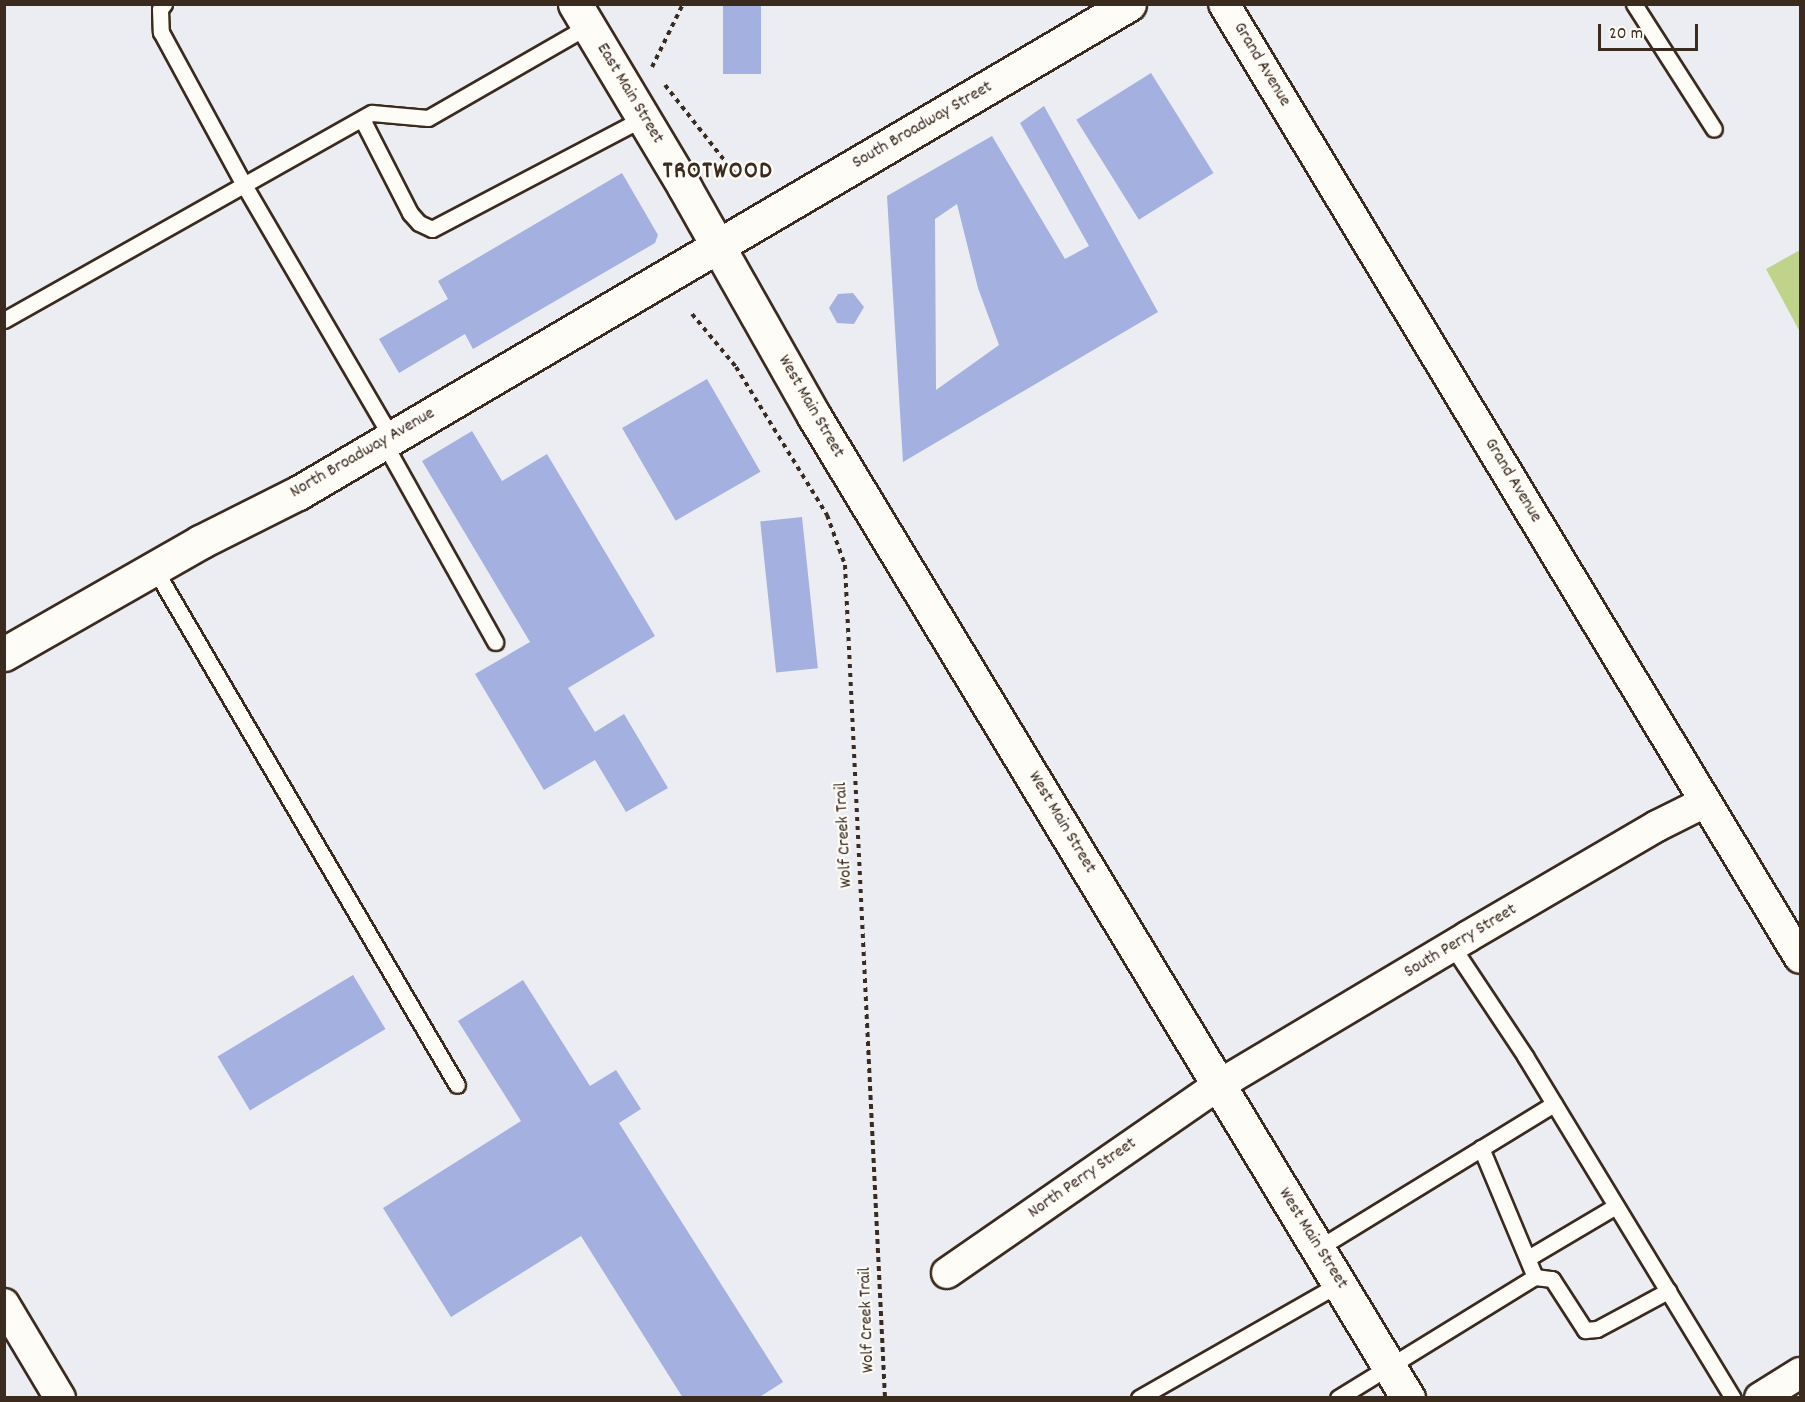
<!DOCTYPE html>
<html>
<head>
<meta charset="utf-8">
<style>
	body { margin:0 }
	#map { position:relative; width:1805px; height:1402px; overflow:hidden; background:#ebedf2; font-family:Dekko,sans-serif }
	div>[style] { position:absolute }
	.green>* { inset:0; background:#bfd48a }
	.building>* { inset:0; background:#a4b0df; transform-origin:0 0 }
	.path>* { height:4px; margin-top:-2px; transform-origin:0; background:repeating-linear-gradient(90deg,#3b2a1e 0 4.5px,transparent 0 9px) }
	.roads { filter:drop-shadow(2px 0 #3b2a1e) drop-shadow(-2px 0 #3b2a1e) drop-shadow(0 2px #3b2a1e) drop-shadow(0 -2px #3b2a1e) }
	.lane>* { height:15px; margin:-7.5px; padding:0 7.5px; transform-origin:7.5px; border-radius:7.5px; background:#fdfcf7 }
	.street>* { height:30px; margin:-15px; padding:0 15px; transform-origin:15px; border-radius:15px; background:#fdfcf7 }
	.secondary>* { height:33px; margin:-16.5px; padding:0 16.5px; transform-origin:16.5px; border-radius:16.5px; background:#fdfcf7 }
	span { translate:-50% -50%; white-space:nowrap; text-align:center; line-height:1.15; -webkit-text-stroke:4.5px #fdfcf7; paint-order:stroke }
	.street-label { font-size:18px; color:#3b2a1e }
	.district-label { font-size:24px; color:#3b2a1e; font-weight:700; letter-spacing:1.5px }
	.frame { position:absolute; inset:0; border:6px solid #3b2a1e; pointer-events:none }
	.scale { position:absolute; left:1598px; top:24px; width:100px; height:27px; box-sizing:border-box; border:3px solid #3b2a1e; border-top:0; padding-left:8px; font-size:18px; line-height:21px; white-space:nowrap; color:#3b2a1e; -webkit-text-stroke:4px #fdfcf7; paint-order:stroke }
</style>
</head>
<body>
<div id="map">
	<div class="green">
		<div style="clip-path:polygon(1800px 250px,1800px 332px,1766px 269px)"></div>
	</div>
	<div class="building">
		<div style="left:723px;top:4px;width:38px;height:70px"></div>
		<div style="left:1151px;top:73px;width:118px;height:88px;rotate:58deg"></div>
		<div style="clip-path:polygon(evenodd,1044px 106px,1158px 312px,903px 462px,887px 196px,992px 136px,1065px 259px,1089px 246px,1020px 123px,1044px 106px,957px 204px,978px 288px,999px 345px,936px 390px,935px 219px,957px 204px)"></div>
		<div style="clip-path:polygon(622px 173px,658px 235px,655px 243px,473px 349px,465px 334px,399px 373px,379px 339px,448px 299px,438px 281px)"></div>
		<div style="clip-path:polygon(853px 293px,864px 307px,854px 324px,837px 323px,829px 308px,838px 294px)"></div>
		<div style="left:707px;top:379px;width:107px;height:98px;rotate:60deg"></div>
		<div style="clip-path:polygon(472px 431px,502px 481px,547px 454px,655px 636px,568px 688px,595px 732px,624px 714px,668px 788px,626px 812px,595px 760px,544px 790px,475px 674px,530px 642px,422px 461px)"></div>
		<div style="left:802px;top:517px;width:152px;height:42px;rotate:84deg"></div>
		<div style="left:353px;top:975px;width:63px;height:158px;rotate:59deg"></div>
		<div style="clip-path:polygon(523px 980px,590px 1086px,616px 1070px,641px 1109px,619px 1123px,783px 1382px,758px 1398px,683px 1398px,581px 1236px,451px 1317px,383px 1208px,521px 1121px,458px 1021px)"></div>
	</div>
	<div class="path">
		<div style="left:652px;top:67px;width:70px;rotate:-63.8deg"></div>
		<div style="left:665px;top:85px;width:113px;rotate:51.8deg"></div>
		<div style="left:692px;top:314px;width:69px;rotate:50.3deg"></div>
		<div style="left:736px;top:367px;width:174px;rotate:58.4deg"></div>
		<div style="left:827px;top:515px;width:53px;rotate:70.2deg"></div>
		<div style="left:845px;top:565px;width:834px;rotate:87.25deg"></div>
	</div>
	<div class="roads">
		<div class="lane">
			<div style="left:164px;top:4px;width:6px;rotate:129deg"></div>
			<div style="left:160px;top:9px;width:23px;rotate:88deg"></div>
			<div style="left:161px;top:32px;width:174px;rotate:61.5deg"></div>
			<div style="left:244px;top:185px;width:293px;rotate:59.7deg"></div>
			<div style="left:1634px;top:4px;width:148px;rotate:57.4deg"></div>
			<div style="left:362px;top:119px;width:106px;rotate:62.9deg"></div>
			<div style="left:410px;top:213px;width:13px;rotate:48deg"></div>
			<div style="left:419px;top:223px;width:14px;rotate:25deg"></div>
			<div style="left:432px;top:229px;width:238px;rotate:-27.7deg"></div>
			<div style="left:4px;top:320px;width:422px;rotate:-29.4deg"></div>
			<div style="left:372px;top:113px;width:56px;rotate:5.1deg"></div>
			<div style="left:428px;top:118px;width:185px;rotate:-29.9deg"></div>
			<div style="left:384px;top:443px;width:228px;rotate:60.8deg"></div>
			<div style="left:154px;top:568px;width:599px;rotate:59.63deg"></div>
			<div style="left:1452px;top:946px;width:132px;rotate:56.4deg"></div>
			<div style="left:1525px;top:1056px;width:400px;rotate:58.7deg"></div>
			<div style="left:1481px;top:1148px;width:140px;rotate:67.3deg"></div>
			<div style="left:1317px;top:1249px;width:278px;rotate:-31.5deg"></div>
			<div style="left:1528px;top:1258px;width:102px;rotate:-30.6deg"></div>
			<div style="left:1139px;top:1398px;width:230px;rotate:-29.7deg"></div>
			<div style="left:1338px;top:1398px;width:231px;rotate:-31.6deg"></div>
			<div style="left:1535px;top:1277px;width:17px;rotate:7deg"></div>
			<div style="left:1552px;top:1279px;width:61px;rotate:57.1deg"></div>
			<div style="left:1585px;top:1330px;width:12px;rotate:-5deg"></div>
			<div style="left:1597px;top:1329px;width:81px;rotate:-28.2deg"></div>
		</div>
		<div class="street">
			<div style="left:1224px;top:4px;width:1114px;rotate:58.88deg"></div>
			<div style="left:947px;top:1273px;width:331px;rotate:-34.7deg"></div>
			<div style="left:1219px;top:1085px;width:289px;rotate:-30.8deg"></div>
			<div style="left:1467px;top:937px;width:220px;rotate:-30.3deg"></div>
			<div style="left:1657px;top:826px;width:54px;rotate:-26.6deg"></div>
			<div style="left:4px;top:1304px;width:109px;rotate:59.2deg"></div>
			<div style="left:1760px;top:1398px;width:47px;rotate:-32deg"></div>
		</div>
		<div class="secondary">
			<div style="left:575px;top:4px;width:214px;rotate:59.1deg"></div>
			<div style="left:685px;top:188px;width:262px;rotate:60.5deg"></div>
			<div style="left:814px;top:416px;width:1148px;rotate:58.83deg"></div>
			<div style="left:4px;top:654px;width:226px;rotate:-29.7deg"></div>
			<div style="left:200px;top:542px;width:110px;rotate:-26.6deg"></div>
			<div style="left:298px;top:493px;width:964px;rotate:-30.47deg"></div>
		</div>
	</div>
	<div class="street-label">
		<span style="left:1261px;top:65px;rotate:59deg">Grand Avenue</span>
		<span style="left:629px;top:94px;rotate:59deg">East Main Street</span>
		<span style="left:923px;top:126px;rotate:-30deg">South Broadway Street</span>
		<span style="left:810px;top:407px;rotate:60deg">West Main Street</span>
		<span style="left:363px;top:454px;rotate:-30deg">North Broadway Avenue</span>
		<span style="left:1512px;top:481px;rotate:59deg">Grand Avenue</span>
		<span style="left:1061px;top:823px;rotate:59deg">West Main Street</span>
		<span style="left:845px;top:835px;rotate:-93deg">Wolf Creek Trail</span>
		<span style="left:1461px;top:942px;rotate:-31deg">South Perry Street</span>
		<span style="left:1083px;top:1179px;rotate:-35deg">North Perry Street</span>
		<span style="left:1312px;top:1239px;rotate:58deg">West Main Street</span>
		<span style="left:868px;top:1320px;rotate:-92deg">Wolf Creek Trail</span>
	</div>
	<div class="district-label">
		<span style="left:718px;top:173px">TROTWOOD</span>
	</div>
	<div class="frame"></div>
	<div class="scale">20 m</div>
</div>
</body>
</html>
